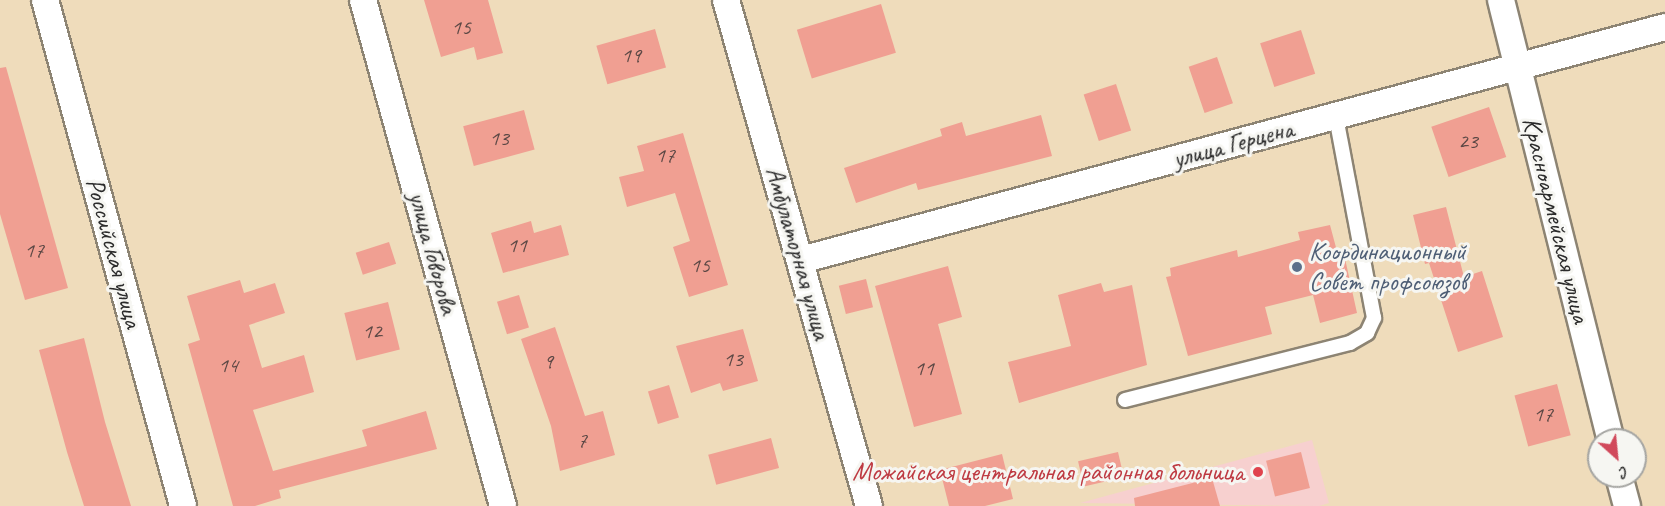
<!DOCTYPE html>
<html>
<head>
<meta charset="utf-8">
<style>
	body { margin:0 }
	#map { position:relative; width:1665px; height:506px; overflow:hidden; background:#efdcbb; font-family:Caveat,sans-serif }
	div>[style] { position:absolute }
	.built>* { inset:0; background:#f7d0cf }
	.building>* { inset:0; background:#f09f92; transform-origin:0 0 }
	.roads { filter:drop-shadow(2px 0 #8d8473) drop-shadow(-2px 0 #8d8473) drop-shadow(0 2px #8d8473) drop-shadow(0 -2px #8d8473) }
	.service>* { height:14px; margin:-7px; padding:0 7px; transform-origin:7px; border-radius:7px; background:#fff }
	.minor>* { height:26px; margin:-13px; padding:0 13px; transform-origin:13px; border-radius:13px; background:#fff }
	.dots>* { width:16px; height:16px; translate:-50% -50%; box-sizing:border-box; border:3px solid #f6f6f2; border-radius:50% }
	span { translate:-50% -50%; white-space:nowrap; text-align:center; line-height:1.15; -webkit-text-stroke:6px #f6f6f2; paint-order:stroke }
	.number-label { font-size:22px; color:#5c4845 }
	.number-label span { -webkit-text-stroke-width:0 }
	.street-label { font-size:26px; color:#2b2b2b }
	.service-label { font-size:26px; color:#4e5e75 }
	.left { translate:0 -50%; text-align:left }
	.health-label { font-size:26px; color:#be3a42 }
	.right { translate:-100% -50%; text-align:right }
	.north { position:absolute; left:1587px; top:428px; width:60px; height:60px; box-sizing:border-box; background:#f6f6f2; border:2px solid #a5a5a2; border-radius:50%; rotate:153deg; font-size:16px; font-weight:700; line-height:24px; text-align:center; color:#2b2b2b }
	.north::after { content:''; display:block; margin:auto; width:21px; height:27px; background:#d1495b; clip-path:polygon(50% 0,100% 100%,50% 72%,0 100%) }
</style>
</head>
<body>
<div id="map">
	<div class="built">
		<div style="clip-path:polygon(1312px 440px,1329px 503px,1319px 506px,1080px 503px)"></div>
	</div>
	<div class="building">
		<div style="clip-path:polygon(424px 0,488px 0,503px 53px,477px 60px,474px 47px,441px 57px)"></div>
		<div style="left:881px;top:4px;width:51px;height:88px;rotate:73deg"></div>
		<div style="left:655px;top:29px;width:40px;height:61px;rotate:74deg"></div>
		<div style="left:1301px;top:30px;width:46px;height:43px;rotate:72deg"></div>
		<div style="left:1217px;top:57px;width:49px;height:30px;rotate:71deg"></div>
		<div style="clip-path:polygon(6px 67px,68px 288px,25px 300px,0 214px,0 68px)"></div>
		<div style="left:1116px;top:84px;width:49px;height:34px;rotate:72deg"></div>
		<div style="left:1489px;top:107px;width:53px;height:61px;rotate:71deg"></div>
		<div style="left:524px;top:110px;width:41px;height:63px;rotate:75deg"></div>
		<div style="clip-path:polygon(1041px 115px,1052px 156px,918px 190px,916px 183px,856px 203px,844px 168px,942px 136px,940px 129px,962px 122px,966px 136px)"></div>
		<div style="clip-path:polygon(683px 133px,728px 285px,689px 297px,673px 247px,690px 241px,675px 193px,627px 207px,619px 177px,644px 171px,637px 146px)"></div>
		<div style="clip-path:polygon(1446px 207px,1464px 277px,1482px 271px,1503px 337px,1458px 352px,1429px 263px,1425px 264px,1413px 215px)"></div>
		<div style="clip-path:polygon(531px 221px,534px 233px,561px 225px,569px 255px,503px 273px,491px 233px)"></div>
		<div style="clip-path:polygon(1330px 225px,1338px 255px,1344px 254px,1357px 313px,1320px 323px,1313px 295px,1265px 307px,1272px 334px,1188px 356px,1166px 277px,1171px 276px,1170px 268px,1237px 250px,1238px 257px,1300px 240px,1298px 232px)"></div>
		<div style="left:389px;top:242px;width:23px;height:35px;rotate:72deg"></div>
		<div style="clip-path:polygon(948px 266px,962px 317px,938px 324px,962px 414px,914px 427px,875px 286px)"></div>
		<div style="left:866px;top:279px;width:29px;height:28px;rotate:76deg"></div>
		<div style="clip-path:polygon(240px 280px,244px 293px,275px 283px,285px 313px,249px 325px,262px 368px,304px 355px,314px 392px,253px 410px,273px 471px,367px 446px,362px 430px,426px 411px,437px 449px,279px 490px,281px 498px,255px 506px,233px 506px,188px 344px,200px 340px,187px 296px)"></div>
		<div style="clip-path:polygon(1101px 283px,1104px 292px,1132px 285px,1147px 365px,1019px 403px,1008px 362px,1071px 346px,1058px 295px)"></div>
		<div style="left:519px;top:295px;width:34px;height:23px;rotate:73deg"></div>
		<div style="left:388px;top:302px;width:49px;height:45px;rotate:76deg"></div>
		<div style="clip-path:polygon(555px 327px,585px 416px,603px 411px,615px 455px,560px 471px,551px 426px,521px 339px)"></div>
		<div style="clip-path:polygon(743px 329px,758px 381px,723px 391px,720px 383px,691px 393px,676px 346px)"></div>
		<div style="clip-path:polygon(84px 338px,105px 422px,131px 506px,84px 506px,67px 452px,39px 350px)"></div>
		<div style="left:1557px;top:384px;width:53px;height:44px;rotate:75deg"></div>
		<div style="left:669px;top:385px;width:34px;height:22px;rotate:73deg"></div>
		<div style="left:771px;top:438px;width:31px;height:65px;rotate:75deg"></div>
		<div style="left:1118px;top:452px;width:26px;height:41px;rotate:77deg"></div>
		<div style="left:1301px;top:452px;width:37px;height:36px;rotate:76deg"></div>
		<div style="clip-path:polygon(1002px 454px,1013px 499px,985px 506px,949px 506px,940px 470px)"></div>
		<div style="clip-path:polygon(1212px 478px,1220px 506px,1135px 506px,1134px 498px)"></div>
	</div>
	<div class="roads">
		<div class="service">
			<div style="left:1125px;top:400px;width:232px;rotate:-14.2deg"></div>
			<div style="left:1350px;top:343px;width:20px;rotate:-30deg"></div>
			<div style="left:1367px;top:333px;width:17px;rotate:-65deg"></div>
			<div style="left:1374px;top:318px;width:205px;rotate:-100.7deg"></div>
		</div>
		<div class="minor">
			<div style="left:45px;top:0;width:524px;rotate:74.74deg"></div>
			<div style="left:363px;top:0;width:525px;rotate:74.53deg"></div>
			<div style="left:726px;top:0;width:526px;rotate:74.22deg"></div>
			<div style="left:1501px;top:0;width:454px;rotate:76deg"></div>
			<div style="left:801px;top:260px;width:895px;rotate:-15.09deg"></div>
			<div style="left:1619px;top:476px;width:31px;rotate:75deg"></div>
		</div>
	</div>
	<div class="dots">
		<div style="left:1297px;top:267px;background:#5c6f8a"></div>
		<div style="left:1258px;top:472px;background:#e0444e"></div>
	</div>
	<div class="number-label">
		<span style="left:461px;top:28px">15</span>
		<span style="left:631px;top:56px">19</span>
		<span style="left:499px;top:139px">13</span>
		<span style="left:1468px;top:142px">23</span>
		<span style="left:665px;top:156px">17</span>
		<span style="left:517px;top:246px">11</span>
		<span style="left:34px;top:251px">17</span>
		<span style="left:700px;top:266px">15</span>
		<span style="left:372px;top:332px">12</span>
		<span style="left:733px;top:360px">13</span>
		<span style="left:548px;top:362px">9</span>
		<span style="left:228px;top:366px">14</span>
		<span style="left:924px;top:369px">11</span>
		<span style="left:1543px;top:415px">17</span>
		<span style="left:582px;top:441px">7</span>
	</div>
	<div class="street-label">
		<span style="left:1233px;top:144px;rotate:-15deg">улица Герцена</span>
		<span style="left:1556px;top:220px;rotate:76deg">Красноармейская улица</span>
		<span style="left:114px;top:253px;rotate:75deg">Российская улица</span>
		<span style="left:433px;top:253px;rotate:75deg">улица Говорова</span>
		<span style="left:798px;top:253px;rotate:74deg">Амбулаторная улица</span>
	</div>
	<div class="service-label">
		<span class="left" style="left:1309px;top:267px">Координационный<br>Совет профсоюзов</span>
	</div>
	<div class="health-label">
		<span class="right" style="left:1244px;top:472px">Можайская центральная районная больница</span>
	</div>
	<div class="north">С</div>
</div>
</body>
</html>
